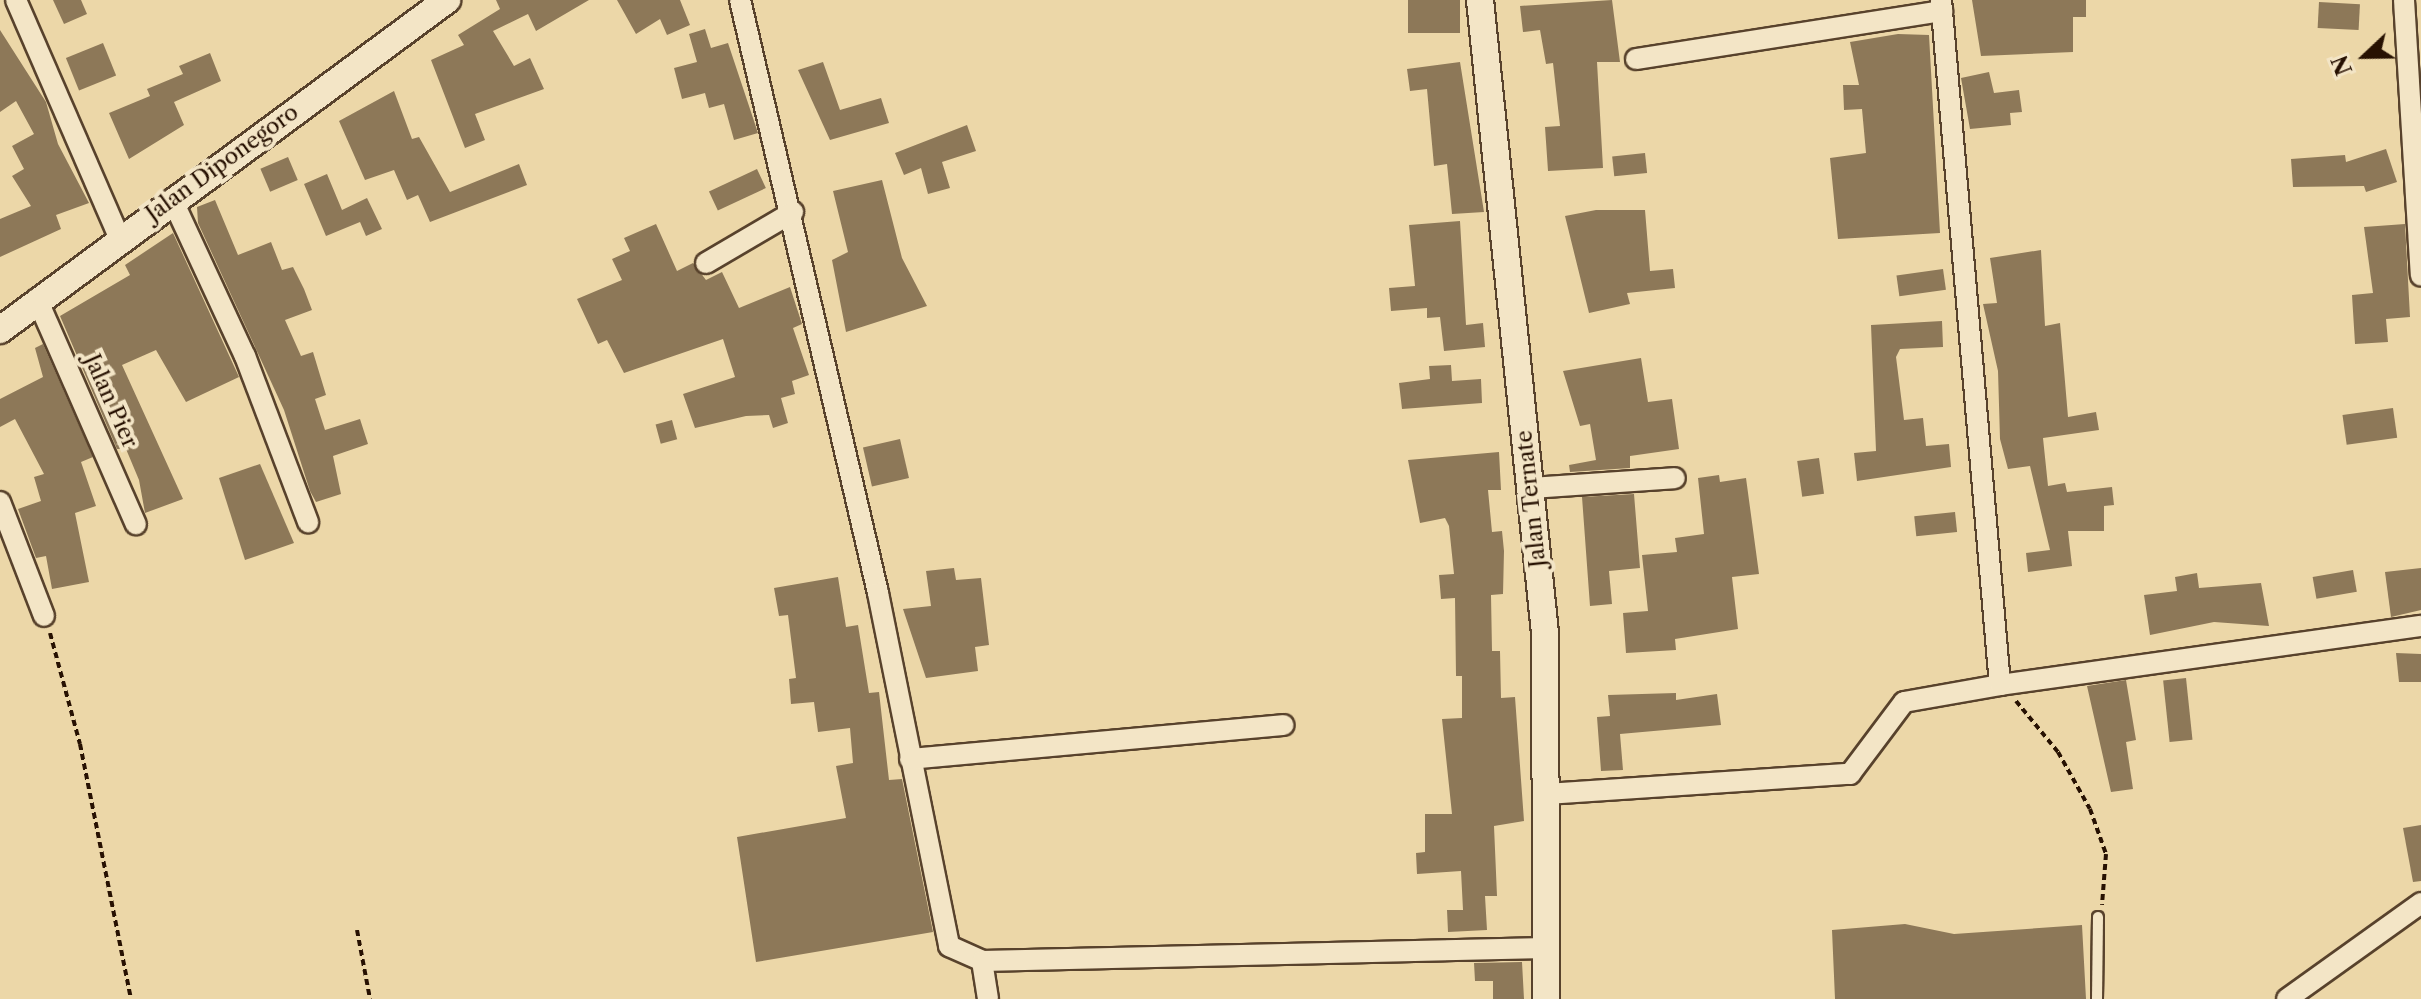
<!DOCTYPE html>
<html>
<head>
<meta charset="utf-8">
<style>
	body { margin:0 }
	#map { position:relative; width:2421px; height:999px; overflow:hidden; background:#ecd7a8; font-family:"Libre Caslon Text",serif }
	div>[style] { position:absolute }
	.building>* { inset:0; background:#8d7858; transform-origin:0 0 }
	.path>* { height:4px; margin-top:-2px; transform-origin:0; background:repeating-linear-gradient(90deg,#271102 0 6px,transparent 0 10px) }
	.roads { filter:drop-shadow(2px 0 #58422c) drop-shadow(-2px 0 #58422c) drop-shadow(0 2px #58422c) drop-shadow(0 -2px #58422c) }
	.lane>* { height:10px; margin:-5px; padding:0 5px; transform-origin:5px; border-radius:5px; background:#f3e5c6 }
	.street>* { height:20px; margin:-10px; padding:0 10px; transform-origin:10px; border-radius:10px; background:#f3e5c6 }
	.secondary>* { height:26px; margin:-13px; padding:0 13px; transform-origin:13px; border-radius:13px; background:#f3e5c6 }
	span { translate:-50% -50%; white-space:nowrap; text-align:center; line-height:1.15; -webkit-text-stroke:8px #f3e5c6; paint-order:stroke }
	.street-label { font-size:22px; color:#271102 }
	.north { position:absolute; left:2325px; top:16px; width:80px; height:80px; -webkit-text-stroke:6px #f3e5c6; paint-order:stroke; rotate:248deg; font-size:22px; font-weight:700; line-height:32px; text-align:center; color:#271102 }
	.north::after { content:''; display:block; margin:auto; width:28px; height:36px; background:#271102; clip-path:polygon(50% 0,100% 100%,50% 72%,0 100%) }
</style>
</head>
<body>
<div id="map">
	<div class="building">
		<div style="clip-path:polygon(53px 0,81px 0,87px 14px,64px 24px)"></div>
		<div style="clip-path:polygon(496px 0,589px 0,536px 31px,528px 14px,493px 31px,514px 66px,530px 58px,544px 89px,475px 114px,485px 140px,465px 148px,431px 60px,464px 45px,458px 35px,500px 9px)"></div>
		<div style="clip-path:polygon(617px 0,680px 0,690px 25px,667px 35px,660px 19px,636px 34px)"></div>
		<div style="left:1408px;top:0;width:52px;height:33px"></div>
		<div style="clip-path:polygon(1612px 0,1620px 62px,1597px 62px,1603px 168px,1548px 171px,1545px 127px,1560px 126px,1553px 63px,1546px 64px,1540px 30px,1523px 32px,1520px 6px)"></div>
		<div style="clip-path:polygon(1972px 0,2086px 0,2086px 17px,2073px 17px,2073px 52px,1981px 56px)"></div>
		<div style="left:2319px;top:2px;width:41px;height:26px;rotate:3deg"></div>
		<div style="clip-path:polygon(705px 29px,711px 48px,728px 43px,758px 133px,734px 140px,724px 104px,709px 108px,705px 93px,682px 99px,674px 68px,697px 62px,689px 34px)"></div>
		<div style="clip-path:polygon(0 30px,46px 102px,58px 144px,89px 203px,56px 215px,61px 229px,0 257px,0 219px,31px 206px,12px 176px,24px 169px,12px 146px,34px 134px,16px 101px,0 112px)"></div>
		<div style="clip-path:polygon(1898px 34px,1929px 35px,1940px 233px,1838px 239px,1830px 158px,1866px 153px,1862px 109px,1844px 110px,1843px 85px,1859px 85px,1850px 42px)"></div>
		<div style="left:103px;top:43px;width:35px;height:40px;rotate:68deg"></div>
		<div style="clip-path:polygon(210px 53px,221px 81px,174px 102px,184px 125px,129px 159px,109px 113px,150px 96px,147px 89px,183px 74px,179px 66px)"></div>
		<div style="clip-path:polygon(823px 62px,840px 110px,881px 98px,889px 123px,830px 140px,798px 70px)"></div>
		<div style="clip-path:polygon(1460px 62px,1484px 212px,1452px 214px,1447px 164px,1434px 166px,1427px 89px,1410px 91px,1407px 69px)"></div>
		<div style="clip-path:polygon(1989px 72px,1994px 93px,2019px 90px,2022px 112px,2010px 113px,2011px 125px,1970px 129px,1961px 78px)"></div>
		<div style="clip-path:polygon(394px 91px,412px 139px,419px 137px,450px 192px,519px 164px,527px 185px,430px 222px,418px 195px,407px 200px,394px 170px,365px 180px,339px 121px)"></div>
		<div style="clip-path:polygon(967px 125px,976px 151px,942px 162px,950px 188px,928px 194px,921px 168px,904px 175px,895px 153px)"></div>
		<div style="clip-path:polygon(2386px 149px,2397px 182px,2366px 192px,2364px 186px,2293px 187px,2291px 159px,2345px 155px,2346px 162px)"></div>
		<div style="left:1645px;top:153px;width:20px;height:33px;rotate:84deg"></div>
		<div style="left:288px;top:157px;width:25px;height:30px;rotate:67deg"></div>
		<div style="left:757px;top:169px;width:21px;height:53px;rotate:65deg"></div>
		<div style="clip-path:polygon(327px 174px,342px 210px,367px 198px,382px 229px,366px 236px,360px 222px,326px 236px,304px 184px)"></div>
		<div style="clip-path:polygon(882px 180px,902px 258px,927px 306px,846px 332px,832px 260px,848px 252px,833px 191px)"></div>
		<div style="clip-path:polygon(215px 200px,238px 255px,271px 242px,282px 270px,293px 267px,304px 289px,312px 310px,285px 320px,301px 356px,313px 352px,326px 395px,315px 399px,325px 430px,360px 419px,368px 444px,333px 456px,341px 494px,316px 502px,310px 491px,284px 410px,198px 223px,197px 207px)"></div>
		<div style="clip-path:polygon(1596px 210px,1645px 210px,1650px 271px,1673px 269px,1675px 288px,1627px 293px,1630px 304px,1589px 313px,1565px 216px)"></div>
		<div style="clip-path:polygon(1460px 221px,1466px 325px,1483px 323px,1485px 347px,1444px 351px,1440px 317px,1427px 318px,1427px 308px,1391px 311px,1389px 288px,1415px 286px,1409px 225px)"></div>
		<div style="clip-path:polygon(656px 224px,677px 271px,693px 263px,706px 280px,722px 272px,739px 308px,790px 287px,802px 324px,793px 328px,809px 375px,792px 381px,795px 394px,781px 398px,788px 423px,773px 428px,769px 415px,746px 416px,695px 428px,683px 394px,735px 377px,723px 339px,624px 373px,607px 340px,598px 344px,577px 299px,622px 280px,612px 259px,630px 251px,624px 238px)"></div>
		<div style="clip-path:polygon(2405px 224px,2410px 317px,2386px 319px,2388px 342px,2355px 344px,2352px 295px,2373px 293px,2364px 227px)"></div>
		<div style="clip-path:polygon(173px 233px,239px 377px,186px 402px,156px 350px,122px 365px,183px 499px,145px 513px,139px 480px,126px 449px,117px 449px,60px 316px,130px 275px,125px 265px)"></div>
		<div style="clip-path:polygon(2041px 250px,2045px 326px,2060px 323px,2068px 417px,2096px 412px,2099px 430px,2043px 438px,2048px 486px,2065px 483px,2067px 492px,2112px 487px,2114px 505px,2104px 506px,2104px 531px,2068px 531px,2072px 566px,2028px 572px,2026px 553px,2050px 550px,2030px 466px,2008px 469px,2000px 439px,1998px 371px,1983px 304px,1997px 303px,1990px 258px)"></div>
		<div style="left:1943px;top:269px;width:21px;height:47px;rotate:82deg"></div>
		<div style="clip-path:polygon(1942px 321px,1943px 347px,1900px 349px,1896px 357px,1904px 420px,1923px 418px,1926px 446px,1949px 444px,1951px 467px,1857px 481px,1854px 453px,1876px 451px,1871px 325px)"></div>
		<div style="clip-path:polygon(43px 344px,93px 457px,81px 462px,96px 506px,75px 513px,89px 582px,52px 589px,46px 556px,36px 558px,18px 509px,41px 501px,34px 477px,44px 474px,15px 419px,0 427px,0 399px,43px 377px,35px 348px)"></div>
		<div style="clip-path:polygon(1641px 358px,1648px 402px,1672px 399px,1679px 449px,1630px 456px,1630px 468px,1570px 472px,1569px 465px,1596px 460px,1590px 424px,1580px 426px,1563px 371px)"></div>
		<div style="clip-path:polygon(1451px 365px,1452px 381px,1481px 379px,1482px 403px,1402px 409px,1399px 383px,1430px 379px,1429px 366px)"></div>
		<div style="left:2393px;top:408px;width:30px;height:51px;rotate:82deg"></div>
		<div style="left:672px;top:420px;width:20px;height:17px;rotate:75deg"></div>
		<div style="left:900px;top:439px;width:40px;height:38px;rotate:77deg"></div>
		<div style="clip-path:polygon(1499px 452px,1501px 490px,1488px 490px,1492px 532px,1502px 531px,1504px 551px,1503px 594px,1491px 595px,1492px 651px,1500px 651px,1501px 698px,1515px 697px,1524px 821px,1494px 826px,1497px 896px,1485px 896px,1487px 930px,1448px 932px,1447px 910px,1463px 910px,1461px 871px,1417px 874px,1416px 853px,1425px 852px,1425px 814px,1452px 814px,1442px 719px,1462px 718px,1462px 676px,1456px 676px,1455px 598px,1441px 599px,1439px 575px,1454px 574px,1449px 526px,1445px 518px,1420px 523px,1408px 460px)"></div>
		<div style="left:1819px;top:458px;width:36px;height:22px;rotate:82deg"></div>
		<div style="clip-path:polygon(260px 464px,294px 543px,245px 560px,219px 478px)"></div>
		<div style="clip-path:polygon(1719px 475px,1720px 482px,1746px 478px,1759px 574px,1732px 577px,1738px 629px,1675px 639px,1676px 650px,1626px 653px,1623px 613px,1648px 611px,1642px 555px,1677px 552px,1675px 538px,1704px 534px,1698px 478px)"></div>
		<div style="clip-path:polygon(1634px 494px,1640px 568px,1609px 571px,1612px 604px,1590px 606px,1582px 497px)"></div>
		<div style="left:1955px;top:512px;width:20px;height:41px;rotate:84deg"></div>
		<div style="clip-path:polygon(954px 568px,956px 580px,981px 578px,989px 645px,975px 647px,978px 671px,926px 678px,903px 609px,931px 606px,926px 571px)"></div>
		<div style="clip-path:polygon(2421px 568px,2421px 610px,2391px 617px,2385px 572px)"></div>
		<div style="left:2353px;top:570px;width:22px;height:41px;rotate:80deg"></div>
		<div style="clip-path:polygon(2197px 573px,2199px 588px,2261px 583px,2269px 626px,2214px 622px,2150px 635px,2144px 595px,2177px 591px,2175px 577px)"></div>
		<div style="clip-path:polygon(838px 577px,846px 627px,858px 625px,869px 693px,879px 692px,889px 780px,902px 779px,933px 932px,756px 962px,737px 837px,846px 818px,836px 766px,853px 763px,850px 728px,818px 732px,814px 702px,791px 704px,789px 679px,796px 678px,788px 615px,779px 616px,774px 588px)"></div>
		<div style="clip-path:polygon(2396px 653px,2421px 654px,2421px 682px,2399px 682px)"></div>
		<div style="left:2186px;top:678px;width:62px;height:23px;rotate:84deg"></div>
		<div style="clip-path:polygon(2126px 680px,2136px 740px,2126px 742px,2133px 789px,2111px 792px,2087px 686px)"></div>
		<div style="clip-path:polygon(1676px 693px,1676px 700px,1717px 694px,1721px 725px,1620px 734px,1623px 770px,1601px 771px,1597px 717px,1610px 716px,1608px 695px)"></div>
		<div style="clip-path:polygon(2421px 825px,2421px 881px,2413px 882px,2403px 828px)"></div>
		<div style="clip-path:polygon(1905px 924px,1954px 934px,2082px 925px,2086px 999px,1835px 999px,1832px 930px)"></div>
		<div style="clip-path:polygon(1522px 962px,1524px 999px,1493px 999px,1493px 981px,1475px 981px,1474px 963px)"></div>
	</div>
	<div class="path">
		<div style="left:50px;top:633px;width:115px;rotate:74.9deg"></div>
		<div style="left:80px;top:744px;width:260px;rotate:78.7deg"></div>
		<div style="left:2016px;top:701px;width:66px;rotate:50.5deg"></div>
		<div style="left:2058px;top:752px;width:65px;rotate:60.7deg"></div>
		<div style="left:2090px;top:809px;width:48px;rotate:70.4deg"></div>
		<div style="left:2106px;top:854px;width:51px;rotate:94.5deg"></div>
		<div style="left:357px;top:930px;width:70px;rotate:79.3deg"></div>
	</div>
	<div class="roads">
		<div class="lane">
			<div style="left:2097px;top:999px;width:82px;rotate:-89.3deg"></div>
		</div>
		<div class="street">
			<div style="left:16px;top:0;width:261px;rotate:66.5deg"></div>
			<div style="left:740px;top:0;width:609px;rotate:76.9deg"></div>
			<div style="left:878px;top:593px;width:360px;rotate:78.6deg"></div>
			<div style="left:949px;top:946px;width:36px;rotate:24deg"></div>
			<div style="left:982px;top:961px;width:564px;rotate:-1.32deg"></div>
			<div style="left:2404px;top:0;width:276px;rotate:86.5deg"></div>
			<div style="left:1636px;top:59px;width:310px;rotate:-8.9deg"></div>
			<div style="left:172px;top:199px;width:173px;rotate:65.1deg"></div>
			<div style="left:245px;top:356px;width:178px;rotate:69.2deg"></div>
			<div style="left:706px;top:263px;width:101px;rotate:-30.4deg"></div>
			<div style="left:37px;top:299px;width:246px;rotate:66.3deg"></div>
			<div style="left:1530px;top:488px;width:145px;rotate:-3.9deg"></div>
			<div style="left:0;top:502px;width:122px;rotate:68.9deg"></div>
			<div style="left:2000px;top:685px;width:425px;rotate:-8deg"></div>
			<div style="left:910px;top:759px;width:375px;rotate:-5.2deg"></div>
			<div style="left:1545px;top:794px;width:306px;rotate:-3.8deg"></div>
			<div style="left:1850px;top:774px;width:90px;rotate:-53.1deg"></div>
			<div style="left:1904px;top:702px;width:97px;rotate:-10deg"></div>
			<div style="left:2000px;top:685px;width:688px;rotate:-94.92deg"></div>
			<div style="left:982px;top:961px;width:38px;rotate:81deg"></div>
			<div style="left:2287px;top:999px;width:165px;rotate:-35.6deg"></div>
		</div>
		<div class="secondary">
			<div style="left:1480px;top:0;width:636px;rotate:84.14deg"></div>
			<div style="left:1545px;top:633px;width:366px;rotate:89.8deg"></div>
			<div style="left:0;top:330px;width:556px;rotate:-36.44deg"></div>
		</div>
	</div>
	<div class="street-label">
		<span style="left:222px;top:163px;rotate:-36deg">Jalan Diponegoro</span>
		<span style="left:111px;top:401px;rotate:66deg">Jalan Pier</span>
		<span style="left:1531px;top:499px;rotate:-96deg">Jalan Ternate</span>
	</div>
	<div class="north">N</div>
</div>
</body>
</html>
